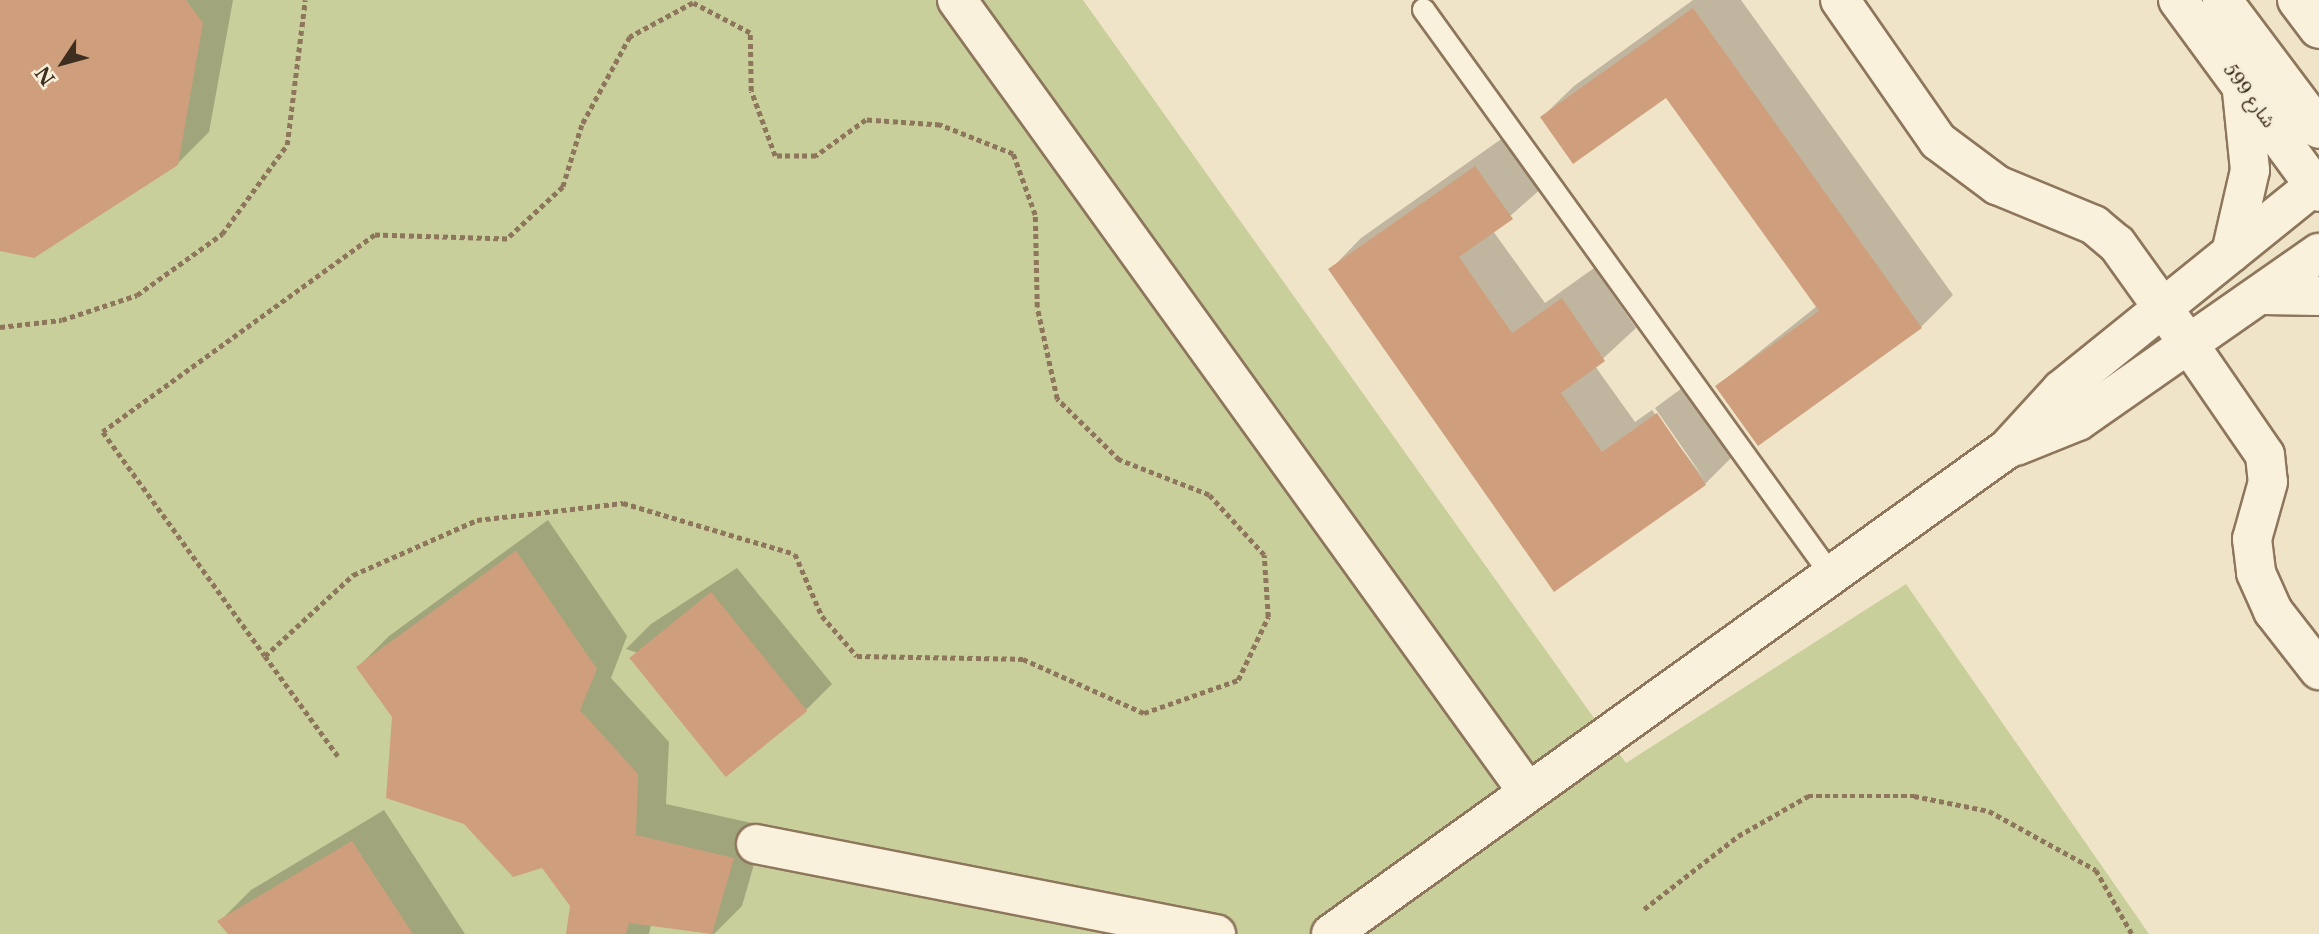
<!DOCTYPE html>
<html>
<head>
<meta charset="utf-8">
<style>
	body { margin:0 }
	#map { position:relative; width:2319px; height:934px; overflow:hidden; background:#f0e4c8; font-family:"Libre Baskerville","Noto Sans Arabic",serif }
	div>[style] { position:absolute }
	.green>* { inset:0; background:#c9cf9b }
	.shadow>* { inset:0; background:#0003 }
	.building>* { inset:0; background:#cf9f7d; transform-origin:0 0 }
	.path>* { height:4.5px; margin-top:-2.25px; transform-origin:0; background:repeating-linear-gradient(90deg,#8d765c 0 5px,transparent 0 8.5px) }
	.roads { filter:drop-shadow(2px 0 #8d765c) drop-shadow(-2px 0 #8d765c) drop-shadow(0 2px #8d765c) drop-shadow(0 -2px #8d765c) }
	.lane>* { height:21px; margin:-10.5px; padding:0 10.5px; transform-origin:10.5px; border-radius:10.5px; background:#faf1dc }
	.street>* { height:38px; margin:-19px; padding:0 19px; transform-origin:19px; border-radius:19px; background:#faf1dc }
	.secondary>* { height:38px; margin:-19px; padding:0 19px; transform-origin:19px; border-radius:19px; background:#faf1dc }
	span { translate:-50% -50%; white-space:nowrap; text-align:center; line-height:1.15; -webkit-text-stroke:5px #f7eed8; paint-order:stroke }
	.street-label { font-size:18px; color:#3d2e20 }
	.north { position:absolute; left:28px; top:28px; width:70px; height:70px; -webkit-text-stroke:5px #f7eed8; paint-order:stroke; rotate:234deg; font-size:19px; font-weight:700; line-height:28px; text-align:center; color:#3d2e20 }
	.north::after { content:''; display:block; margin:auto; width:24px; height:32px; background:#3d2e20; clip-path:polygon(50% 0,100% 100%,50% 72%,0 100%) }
</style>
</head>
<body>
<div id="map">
	<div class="green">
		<div style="clip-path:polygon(0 0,1083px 0,1626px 763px,1906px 584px,2149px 934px,0 934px)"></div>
	</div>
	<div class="shadow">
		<div style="clip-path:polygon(0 0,233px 0,209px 132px,177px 164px,0 249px)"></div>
		<div style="clip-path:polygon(1693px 0,1741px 0,1953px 295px,1921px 327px,1758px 444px,1717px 386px,1817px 306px,1666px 95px,1542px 117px,1574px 86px)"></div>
		<div style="clip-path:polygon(1507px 135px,1543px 187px,1493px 231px,1545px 303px,1594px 268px,1636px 328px,1595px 366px,1635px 422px,1652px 410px,1705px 480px,1655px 408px,1689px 383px,1737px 452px,1705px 484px,1555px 590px,1330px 270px,1361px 238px)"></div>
		<div style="clip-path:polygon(548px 520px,627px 636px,611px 678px,669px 742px,666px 804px,765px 826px,742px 906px,714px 934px,651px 925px,649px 934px,567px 934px,572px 906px,543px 866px,394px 717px,358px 667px,389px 636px)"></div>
		<div style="clip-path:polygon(737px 568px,832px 684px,807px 709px,626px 649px,651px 624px)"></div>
		<div style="clip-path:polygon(384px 810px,465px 934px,231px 934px,220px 921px,251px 890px)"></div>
	</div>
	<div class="building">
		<div style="clip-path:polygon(0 0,186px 0,203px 23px,178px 165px,34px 258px,0 251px)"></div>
		<div style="clip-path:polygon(1693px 8px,1922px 328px,1758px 446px,1715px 386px,1819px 311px,1666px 98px,1573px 164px,1540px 117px)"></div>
		<div style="clip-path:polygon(1475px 166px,1513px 219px,1459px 257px,1512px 333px,1562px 298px,1605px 361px,1561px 393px,1602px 452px,1657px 413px,1706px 485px,1554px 592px,1328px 269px)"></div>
		<div style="clip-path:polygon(516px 551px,597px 669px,580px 710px,638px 774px,636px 835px,734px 858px,712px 934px,629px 923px,626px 934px,566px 934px,570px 906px,542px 868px,513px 877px,464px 824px,386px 798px,392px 717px,356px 667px)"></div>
		<div style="left:711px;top:592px;width:153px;height:105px;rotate:51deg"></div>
		<div style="clip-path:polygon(352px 841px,413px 934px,228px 934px,217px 921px)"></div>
	</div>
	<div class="path">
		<div style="left:0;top:327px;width:62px;rotate:-6.4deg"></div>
		<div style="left:62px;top:320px;width:79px;rotate:-18.4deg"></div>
		<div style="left:137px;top:295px;width:105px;rotate:-35.7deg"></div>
		<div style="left:222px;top:234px;width:110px;rotate:-53.9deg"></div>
		<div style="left:287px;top:145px;width:146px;rotate:-82.9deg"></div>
		<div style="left:265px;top:656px;width:120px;rotate:-42.6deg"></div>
		<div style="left:353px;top:575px;width:136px;rotate:-23.9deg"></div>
		<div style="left:477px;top:520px;width:147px;rotate:-6.6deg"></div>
		<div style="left:623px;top:503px;width:179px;rotate:16.5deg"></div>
		<div style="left:795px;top:554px;width:68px;rotate:66.5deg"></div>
		<div style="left:822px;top:616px;width:53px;rotate:48.8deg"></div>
		<div style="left:857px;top:656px;width:166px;rotate:1deg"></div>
		<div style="left:1023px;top:659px;width:133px;rotate:24.1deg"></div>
		<div style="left:1144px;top:713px;width:100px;rotate:-19.3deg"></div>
		<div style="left:1238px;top:680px;width:70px;rotate:-64.5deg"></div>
		<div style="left:1268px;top:617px;width:62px;rotate:-93.7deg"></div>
		<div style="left:1264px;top:555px;width:81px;rotate:-132.5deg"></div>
		<div style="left:1209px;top:495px;width:97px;rotate:-158.7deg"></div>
		<div style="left:1119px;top:460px;width:87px;rotate:-135.5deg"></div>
		<div style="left:1057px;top:399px;width:94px;rotate:-102.3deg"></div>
		<div style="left:1037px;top:307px;width:92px;rotate:-91.2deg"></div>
		<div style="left:1035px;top:215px;width:65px;rotate:-109.8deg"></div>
		<div style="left:1013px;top:154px;width:79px;rotate:-158.3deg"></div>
		<div style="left:940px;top:125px;width:74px;rotate:-176.1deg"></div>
		<div style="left:866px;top:120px;width:62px;rotate:144.2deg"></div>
		<div style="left:816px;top:156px;width:41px;rotate:180deg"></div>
		<div style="left:775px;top:156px;width:69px;rotate:-110.3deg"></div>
		<div style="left:751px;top:91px;width:58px;rotate:-91deg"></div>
		<div style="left:750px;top:33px;width:64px;rotate:-152.2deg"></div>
		<div style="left:693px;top:3px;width:72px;rotate:151.6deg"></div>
		<div style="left:630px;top:37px;width:100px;rotate:118.6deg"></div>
		<div style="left:582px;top:125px;width:65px;rotate:107deg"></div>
		<div style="left:563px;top:187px;width:76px;rotate:137.1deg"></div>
		<div style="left:507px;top:239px;width:132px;rotate:-178.3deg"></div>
		<div style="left:375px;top:235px;width:336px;rotate:144.1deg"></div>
		<div style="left:103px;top:432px;width:276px;rotate:54.1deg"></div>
		<div style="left:265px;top:656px;width:124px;rotate:53.9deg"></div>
		<div style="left:1644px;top:909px;width:119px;rotate:-37.8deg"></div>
		<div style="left:1738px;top:836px;width:81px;rotate:-29.7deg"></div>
		<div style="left:1808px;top:796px;width:106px"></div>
		<div style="left:1914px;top:796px;width:76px;rotate:11.3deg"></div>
		<div style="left:1989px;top:811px;width:122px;rotate:28.9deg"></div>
		<div style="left:2096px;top:870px;width:73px;rotate:60.6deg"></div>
	</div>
	<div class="roads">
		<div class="lane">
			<div style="left:1423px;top:9px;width:698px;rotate:54.21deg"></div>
		</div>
		<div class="street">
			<div style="left:957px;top:0;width:975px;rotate:54.22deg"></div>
			<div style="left:1840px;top:0;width:172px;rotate:55.2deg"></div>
			<div style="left:1938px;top:141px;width:74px;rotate:36.7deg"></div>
			<div style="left:1997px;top:185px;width:105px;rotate:22.4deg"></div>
			<div style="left:2094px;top:225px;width:30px;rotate:40deg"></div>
			<div style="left:2117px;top:244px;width:122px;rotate:54.4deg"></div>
			<div style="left:2188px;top:343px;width:136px;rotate:55.5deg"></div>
			<div style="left:2265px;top:455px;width:27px;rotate:84deg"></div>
			<div style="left:2268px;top:482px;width:59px;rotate:105.7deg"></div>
			<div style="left:2252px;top:539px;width:34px;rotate:83deg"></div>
			<div style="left:2256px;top:573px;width:42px;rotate:65.9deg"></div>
			<div style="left:2273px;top:611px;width:75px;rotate:52.1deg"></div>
			<div style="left:2016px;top:446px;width:67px;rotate:-22deg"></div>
			<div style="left:2078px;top:421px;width:294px;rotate:-34.9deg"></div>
			<div style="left:756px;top:844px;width:469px;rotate:11.1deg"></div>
			<div style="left:1331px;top:934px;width:832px;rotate:-35.66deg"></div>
			<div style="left:2007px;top:449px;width:80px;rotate:-47.5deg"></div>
			<div style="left:2061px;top:390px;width:331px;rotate:-38.9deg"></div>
		</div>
		<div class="secondary">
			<div style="left:2178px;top:0;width:238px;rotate:53.7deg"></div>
			<div style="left:2222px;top:0;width:161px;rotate:53.1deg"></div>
			<div style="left:2297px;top:0;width:36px;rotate:53deg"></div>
			<div style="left:2231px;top:253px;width:85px;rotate:-77.1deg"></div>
			<div style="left:2250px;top:170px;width:79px;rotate:-95.8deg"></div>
			<div style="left:2264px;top:295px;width:55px;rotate:1deg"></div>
		</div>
	</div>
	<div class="street-label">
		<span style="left:2249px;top:96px;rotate:54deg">شارع 599</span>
	</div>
	<div class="north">N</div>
</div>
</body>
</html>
